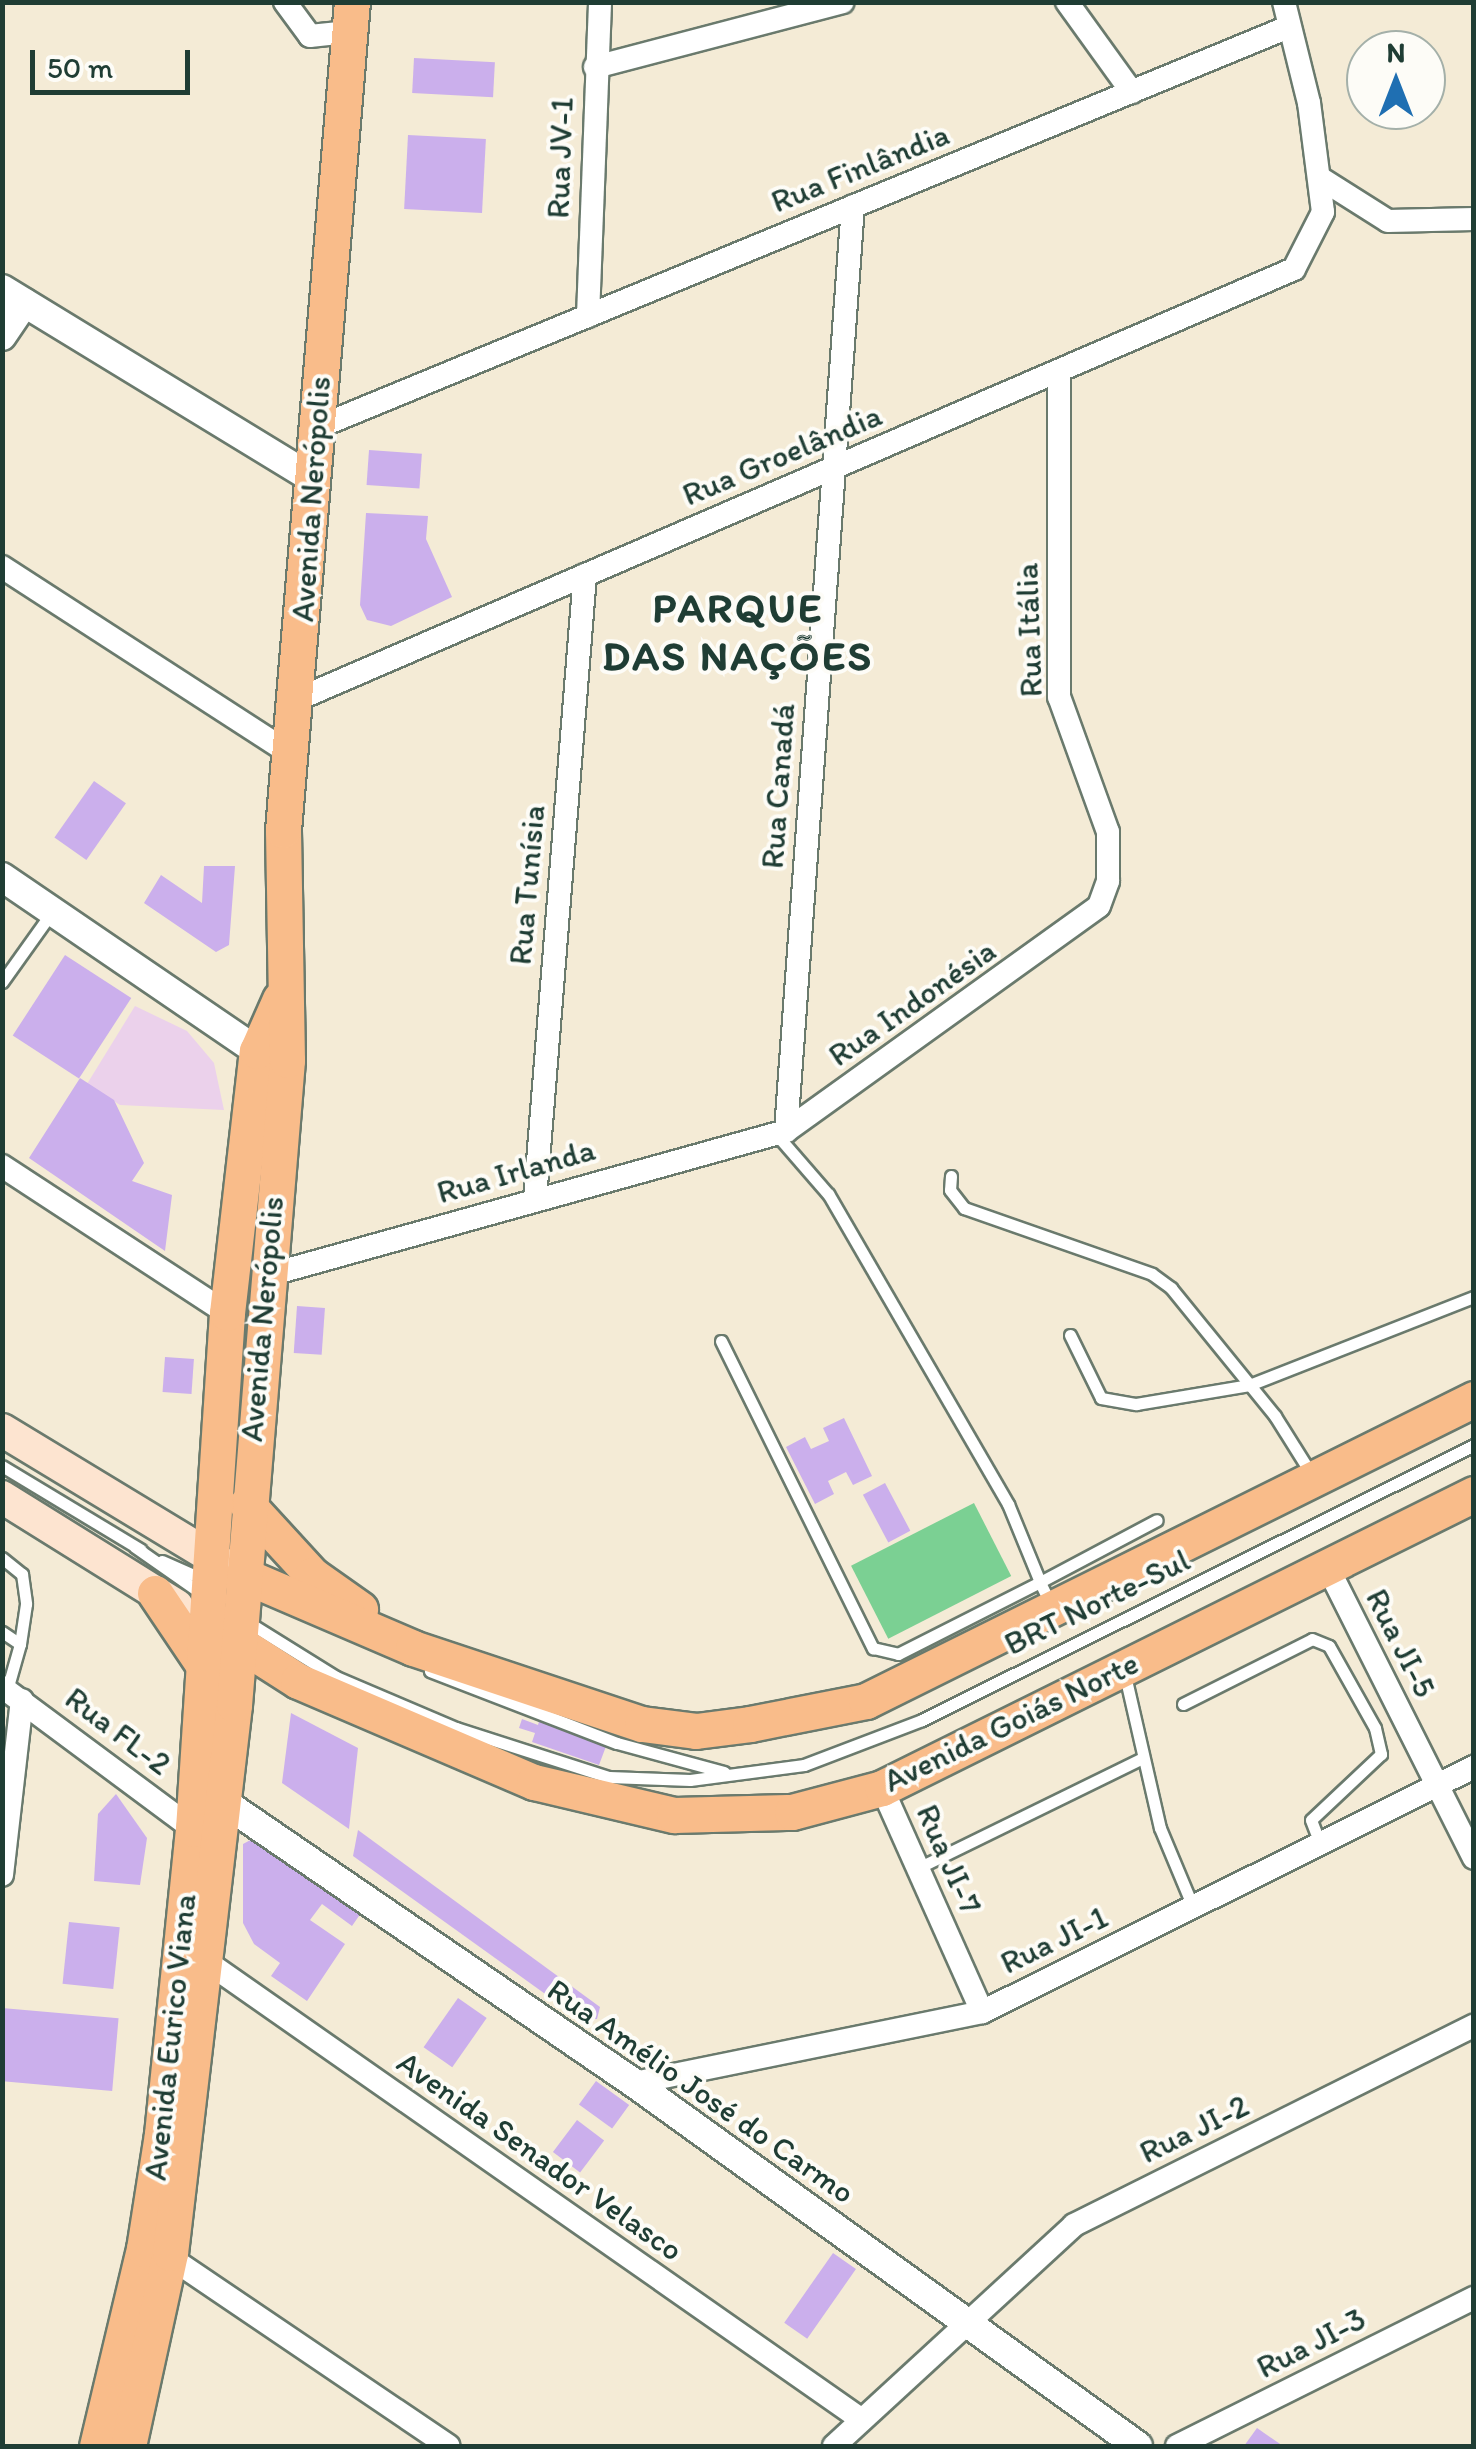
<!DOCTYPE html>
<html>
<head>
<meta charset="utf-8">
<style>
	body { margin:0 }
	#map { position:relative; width:1476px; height:2449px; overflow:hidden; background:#f4ebd6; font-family:Itim,sans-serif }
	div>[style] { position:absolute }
	.built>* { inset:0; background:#ebd1eb }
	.green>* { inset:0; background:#7bd093; transform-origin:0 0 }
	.building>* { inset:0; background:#cbafec; transform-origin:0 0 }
	.roads { filter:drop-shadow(2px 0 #6a7a6d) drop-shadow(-2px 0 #6a7a6d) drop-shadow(0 2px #6a7a6d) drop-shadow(0 -2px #6a7a6d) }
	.service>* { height:11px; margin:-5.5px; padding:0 5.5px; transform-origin:5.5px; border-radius:5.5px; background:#fff }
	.minor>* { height:22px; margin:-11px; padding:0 11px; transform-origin:11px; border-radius:11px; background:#fff }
	.tertiary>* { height:28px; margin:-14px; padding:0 14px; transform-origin:14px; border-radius:14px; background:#fff }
	.secondary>* { height:32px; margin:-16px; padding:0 16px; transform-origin:16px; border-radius:16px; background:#fde4d0 }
	.primary>* { height:35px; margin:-17.5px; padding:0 17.5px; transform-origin:17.5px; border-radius:17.5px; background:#f9bc8a }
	span { translate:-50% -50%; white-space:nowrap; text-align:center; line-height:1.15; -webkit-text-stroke:8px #fdfcf7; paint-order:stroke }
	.street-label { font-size:32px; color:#1f3d34 }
	.district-label { font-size:42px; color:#1f3d34; font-weight:700; letter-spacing:2.5px }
	.frame { position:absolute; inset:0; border:5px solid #1f3d34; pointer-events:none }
	.north { position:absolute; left:1346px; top:30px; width:100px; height:100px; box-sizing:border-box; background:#fdfcf7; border:2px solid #a4b0a9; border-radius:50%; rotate:0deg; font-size:28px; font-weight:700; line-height:40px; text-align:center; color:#1f3d34 }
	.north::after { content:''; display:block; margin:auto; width:35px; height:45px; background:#1f6fb2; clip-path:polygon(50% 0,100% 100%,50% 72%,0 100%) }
	.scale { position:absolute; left:30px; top:50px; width:160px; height:45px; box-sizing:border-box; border:5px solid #1f3d34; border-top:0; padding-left:12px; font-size:30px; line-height:35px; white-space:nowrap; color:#1f3d34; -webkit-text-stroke:8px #fdfcf7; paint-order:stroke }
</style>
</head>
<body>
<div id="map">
	<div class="built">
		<div style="clip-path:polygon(135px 1006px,187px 1031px,214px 1063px,224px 1110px,120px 1105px,87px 1084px)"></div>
	</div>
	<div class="green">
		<div style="left:974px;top:1503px;width:82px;height:138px;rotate:63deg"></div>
	</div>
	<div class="building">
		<div style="left:414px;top:58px;width:81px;height:35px;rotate:3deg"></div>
		<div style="left:408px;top:135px;width:78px;height:74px;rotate:3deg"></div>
		<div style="left:369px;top:450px;width:53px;height:35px;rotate:4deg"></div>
		<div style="clip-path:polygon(366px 513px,428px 516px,426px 539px,452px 597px,391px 626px,367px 620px,360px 605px)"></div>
		<div style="left:94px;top:781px;width:39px;height:69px;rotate:35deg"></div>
		<div style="clip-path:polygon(204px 866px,235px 866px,229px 945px,216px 952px,144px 903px,161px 875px,202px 903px)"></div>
		<div style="left:65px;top:955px;width:79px;height:96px;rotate:33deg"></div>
		<div style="clip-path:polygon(80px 1078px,114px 1100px,144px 1163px,132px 1181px,172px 1195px,165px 1251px,29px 1158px)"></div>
		<div style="left:297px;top:1306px;width:28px;height:47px;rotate:4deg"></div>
		<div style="left:165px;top:1357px;width:29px;height:35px;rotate:4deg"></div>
		<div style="clip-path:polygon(844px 1418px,872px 1476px,853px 1485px,846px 1472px,828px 1481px,834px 1494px,815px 1504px,786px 1447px,805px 1437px,811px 1449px,829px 1441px,823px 1428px)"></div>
		<div style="left:885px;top:1483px;width:54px;height:25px;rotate:62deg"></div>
		<div style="clip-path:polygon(291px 1713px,358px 1748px,349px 1829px,282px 1783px)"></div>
		<div style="clip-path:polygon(540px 1718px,608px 1741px,599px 1765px,532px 1742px,535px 1733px,519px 1728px,522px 1719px,538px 1725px)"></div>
		<div style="clip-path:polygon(116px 1794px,147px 1838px,140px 1885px,94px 1881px,98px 1814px)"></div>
		<div style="clip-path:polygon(358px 1830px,600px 2007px,597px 2019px,580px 2019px,353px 1856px)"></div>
		<div style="clip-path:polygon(256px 1837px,361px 1913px,352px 1926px,322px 1904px,310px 1920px,345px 1944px,307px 2001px,271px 1976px,280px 1963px,254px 1944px,243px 1923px,243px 1844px)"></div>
		<div style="left:69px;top:1922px;width:51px;height:62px;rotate:6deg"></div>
		<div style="left:458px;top:1998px;width:35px;height:60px;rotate:35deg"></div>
		<div style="left:2px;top:2008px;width:117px;height:73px;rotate:5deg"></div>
		<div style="left:596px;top:2081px;width:41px;height:29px;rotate:36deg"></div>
		<div style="left:577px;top:2120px;width:34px;height:40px;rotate:37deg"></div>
		<div style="left:833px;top:2253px;width:28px;height:85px;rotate:35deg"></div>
		<div style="clip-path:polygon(1257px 2428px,1283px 2446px,1244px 2446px)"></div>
	</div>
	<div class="roads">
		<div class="service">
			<div style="left:2px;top:982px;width:86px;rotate:-54.5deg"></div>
			<div style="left:951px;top:1176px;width:14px;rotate:94deg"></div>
			<div style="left:950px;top:1190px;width:23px;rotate:52deg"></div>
			<div style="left:964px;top:1208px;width:199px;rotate:19.3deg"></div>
			<div style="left:1152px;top:1274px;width:24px;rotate:36deg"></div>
			<div style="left:1171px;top:1288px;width:165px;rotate:50.9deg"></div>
			<div style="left:1275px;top:1416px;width:70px;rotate:57.9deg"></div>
			<div style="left:1070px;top:1335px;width:70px;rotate:63.8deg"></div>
			<div style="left:1101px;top:1398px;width:36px;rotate:10deg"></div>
			<div style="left:1136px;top:1404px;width:115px;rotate:-9.5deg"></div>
			<div style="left:1249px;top:1385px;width:242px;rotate:-21.4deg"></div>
			<div style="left:721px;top:1341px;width:343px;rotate:63.7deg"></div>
			<div style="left:873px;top:1648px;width:26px;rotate:13deg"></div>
			<div style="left:898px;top:1654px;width:159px;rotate:-26.9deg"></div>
			<div style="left:1040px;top:1582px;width:84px;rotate:-112.3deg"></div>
			<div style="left:1008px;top:1504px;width:358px;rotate:-120.1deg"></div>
			<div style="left:828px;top:1194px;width:79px;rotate:-130.9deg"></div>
			<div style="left:2px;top:1466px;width:162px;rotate:31.1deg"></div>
			<div style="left:135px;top:1547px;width:85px;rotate:35deg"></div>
			<div style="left:2px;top:1558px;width:26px;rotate:39deg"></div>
			<div style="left:22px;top:1574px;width:30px;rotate:82deg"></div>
			<div style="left:26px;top:1604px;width:40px;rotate:98.5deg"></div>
			<div style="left:20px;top:1644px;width:22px;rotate:-146deg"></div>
			<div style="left:162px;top:1561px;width:47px;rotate:23.8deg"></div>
			<div style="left:1052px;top:1607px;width:28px;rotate:-116deg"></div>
			<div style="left:1040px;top:1582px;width:132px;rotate:-27.9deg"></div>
			<div style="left:246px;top:1621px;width:106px;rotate:31.9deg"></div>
			<div style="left:336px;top:1677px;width:130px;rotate:23deg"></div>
			<div style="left:456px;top:1728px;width:161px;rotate:17.8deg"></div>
			<div style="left:609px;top:1777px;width:81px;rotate:2.1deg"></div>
			<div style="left:690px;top:1780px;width:115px;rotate:-7.5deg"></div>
			<div style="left:804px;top:1765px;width:126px;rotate:-20.9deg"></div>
			<div style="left:922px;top:1720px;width:617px;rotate:-26.48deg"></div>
			<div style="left:430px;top:1671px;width:200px;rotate:21.1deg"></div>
			<div style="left:617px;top:1743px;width:111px;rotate:15.2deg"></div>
			<div style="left:1124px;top:1671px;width:161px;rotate:77.1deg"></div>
			<div style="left:1160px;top:1828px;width:86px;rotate:67.3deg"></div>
			<div style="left:7px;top:1690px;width:48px;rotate:-74.2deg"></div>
			<div style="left:1183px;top:1704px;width:144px;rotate:-26.7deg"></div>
			<div style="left:1312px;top:1639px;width:18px;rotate:22deg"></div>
			<div style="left:1329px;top:1646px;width:94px;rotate:60.7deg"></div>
			<div style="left:1375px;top:1728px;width:27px;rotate:77deg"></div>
			<div style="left:1381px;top:1754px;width:96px;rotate:136.7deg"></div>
			<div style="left:1311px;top:1820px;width:26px;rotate:69deg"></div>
			<div style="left:916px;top:1869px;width:250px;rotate:-26.1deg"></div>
		</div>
		<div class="minor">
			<div style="left:285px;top:2px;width:42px;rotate:53.7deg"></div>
			<div style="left:310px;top:36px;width:39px;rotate:-6deg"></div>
			<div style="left:1067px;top:2px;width:111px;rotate:54.2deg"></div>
			<div style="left:595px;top:67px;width:256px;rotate:-14.7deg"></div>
			<div style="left:1320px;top:178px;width:80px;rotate:32.3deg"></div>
			<div style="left:1388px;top:221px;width:86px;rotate:-1.3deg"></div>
			<div style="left:588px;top:316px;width:314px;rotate:-87.8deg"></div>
			<div style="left:316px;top:428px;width:1049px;rotate:-22.41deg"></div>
			<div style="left:2px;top:567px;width:346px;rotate:32.9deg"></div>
			<div style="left:296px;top:700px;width:1087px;rotate:-23.36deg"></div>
			<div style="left:1294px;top:269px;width:64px;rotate:-63deg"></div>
			<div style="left:1323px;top:212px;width:110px;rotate:-97.3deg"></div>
			<div style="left:1309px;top:103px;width:104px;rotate:-103.9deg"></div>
			<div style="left:786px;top:1131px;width:927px;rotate:-85.86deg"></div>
			<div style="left:2px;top:1166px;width:269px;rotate:33.2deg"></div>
			<div style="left:535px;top:1199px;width:626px;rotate:-85.42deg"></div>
			<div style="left:265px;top:1276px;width:541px;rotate:-15.55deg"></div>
			<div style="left:786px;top:1131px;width:385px;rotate:-35.7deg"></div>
			<div style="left:1099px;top:906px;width:27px;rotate:-70deg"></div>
			<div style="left:1108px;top:881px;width:49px;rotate:-90deg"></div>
			<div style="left:1108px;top:832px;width:144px;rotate:-109.9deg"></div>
			<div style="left:1059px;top:697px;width:326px;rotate:-90deg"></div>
			<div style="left:1326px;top:1564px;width:329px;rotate:63.3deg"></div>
			<div style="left:2px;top:1687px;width:238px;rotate:36.6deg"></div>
			<div style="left:882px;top:1788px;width:245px;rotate:65.9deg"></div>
			<div style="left:2px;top:1875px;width:176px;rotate:-83.5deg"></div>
			<div style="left:197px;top:1955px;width:811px;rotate:34.96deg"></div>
			<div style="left:634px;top:2083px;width:355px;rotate:-11.5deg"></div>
			<div style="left:982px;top:2012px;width:550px;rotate:-26.47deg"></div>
			<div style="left:162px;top:2252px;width:346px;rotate:34.1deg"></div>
			<div style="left:834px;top:2446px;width:326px;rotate:-42.6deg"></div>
			<div style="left:1074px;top:2225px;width:447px;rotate:-26.5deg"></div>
			<div style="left:1177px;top:2446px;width:332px;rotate:-26.5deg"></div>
		</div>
		<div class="tertiary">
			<div style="left:2px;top:289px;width:364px;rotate:31.4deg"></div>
			<div style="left:2px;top:336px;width:40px;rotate:-56deg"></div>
			<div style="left:2px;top:877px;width:309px;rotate:34.3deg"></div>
			<div style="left:257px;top:1051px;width:20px;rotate:18deg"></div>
			<div style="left:219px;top:1799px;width:503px;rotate:34.39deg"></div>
			<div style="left:634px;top:2083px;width:621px;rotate:35.76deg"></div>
		</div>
		<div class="secondary">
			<div style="left:2px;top:1430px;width:267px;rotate:31.2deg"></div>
			<div style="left:2px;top:1497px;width:206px;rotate:31.9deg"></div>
		</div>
		<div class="primary">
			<div style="left:247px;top:1504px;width:96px;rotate:47.5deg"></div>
			<div style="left:312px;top:1575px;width:59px;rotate:35.3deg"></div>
			<div style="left:243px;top:1575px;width:185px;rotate:23.2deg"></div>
			<div style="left:413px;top:1648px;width:241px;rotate:18.4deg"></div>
			<div style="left:642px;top:1724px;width:54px;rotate:7.4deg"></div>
			<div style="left:696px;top:1731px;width:54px;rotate:-7.4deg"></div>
			<div style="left:750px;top:1724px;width:118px;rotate:-11.2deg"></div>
			<div style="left:866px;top:1701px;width:679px;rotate:-26.41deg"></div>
			<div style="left:155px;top:1593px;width:88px;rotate:56.1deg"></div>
			<div style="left:237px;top:1642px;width:72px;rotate:32.6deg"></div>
			<div style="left:298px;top:1681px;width:257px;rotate:23.2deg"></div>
			<div style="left:534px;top:1782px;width:144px;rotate:13.3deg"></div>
			<div style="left:674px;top:1815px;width:118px;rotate:-1.5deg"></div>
			<div style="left:792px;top:1812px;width:93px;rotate:-14.9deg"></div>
			<div style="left:882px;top:1788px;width:661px;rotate:-26.41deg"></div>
			<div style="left:97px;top:2446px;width:203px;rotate:-76.6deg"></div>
			<div style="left:144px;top:2249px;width:116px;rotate:-81.1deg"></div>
			<div style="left:162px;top:2134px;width:307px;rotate:-84.2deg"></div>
			<div style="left:193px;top:1829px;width:517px;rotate:-86.23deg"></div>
			<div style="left:227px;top:1313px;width:264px;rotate:-83.5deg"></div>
			<div style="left:257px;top:1051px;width:57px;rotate:-66.1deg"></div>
			<div style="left:128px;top:2446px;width:198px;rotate:-77.7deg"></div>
			<div style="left:170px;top:2253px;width:552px;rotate:-83.34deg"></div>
			<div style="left:234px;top:1705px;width:647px;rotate:-85.3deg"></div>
			<div style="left:287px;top:1060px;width:230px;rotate:-91deg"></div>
			<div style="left:283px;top:830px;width:831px;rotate:-85.24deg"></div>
		</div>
	</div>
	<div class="street-label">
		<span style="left:560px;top:158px;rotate:-88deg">Rua JV-1</span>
		<span style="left:860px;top:168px;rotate:-22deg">Rua Finlândia</span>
		<span style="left:782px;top:455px;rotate:-23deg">Rua Groelândia</span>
		<span style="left:311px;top:499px;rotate:-86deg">Avenida Nerópolis</span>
		<span style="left:1029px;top:630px;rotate:-92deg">Rua Itália</span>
		<span style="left:778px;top:786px;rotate:-86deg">Rua Canadá</span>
		<span style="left:527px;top:885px;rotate:-85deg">Rua Tunísia</span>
		<span style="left:912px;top:1003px;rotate:-35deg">Rua Indonésia</span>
		<span style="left:516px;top:1171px;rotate:-16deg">Rua Irlanda</span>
		<span style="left:262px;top:1319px;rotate:-85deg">Avenida Nerópolis</span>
		<span style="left:1097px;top:1602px;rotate:-26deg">BRT Norte-Sul</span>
		<span style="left:1401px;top:1643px;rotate:63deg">Rua JI-5</span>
		<span style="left:1011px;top:1722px;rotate:-26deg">Avenida Goiás Norte</span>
		<span style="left:118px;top:1731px;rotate:37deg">Rua FL-2</span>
		<span style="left:949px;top:1859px;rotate:66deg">Rua JI-7</span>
		<span style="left:1054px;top:1940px;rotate:-26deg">Rua JI-1</span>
		<span style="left:170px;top:2037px;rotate:-84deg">Avenida Eurico Viana</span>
		<span style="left:701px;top:2091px;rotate:35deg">Rua Amélio José do Carmo</span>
		<span style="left:1194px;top:2129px;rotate:-26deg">Rua JI-2</span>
		<span style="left:540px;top:2156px;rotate:35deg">Avenida Senador Velasco</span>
		<span style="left:1311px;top:2343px;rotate:-27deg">Rua JI-3</span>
	</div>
	<div class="district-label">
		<span style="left:738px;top:632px">PARQUE<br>DAS NAÇÕES</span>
	</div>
	<div class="frame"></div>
	<div class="north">N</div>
	<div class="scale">50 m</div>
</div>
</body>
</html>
